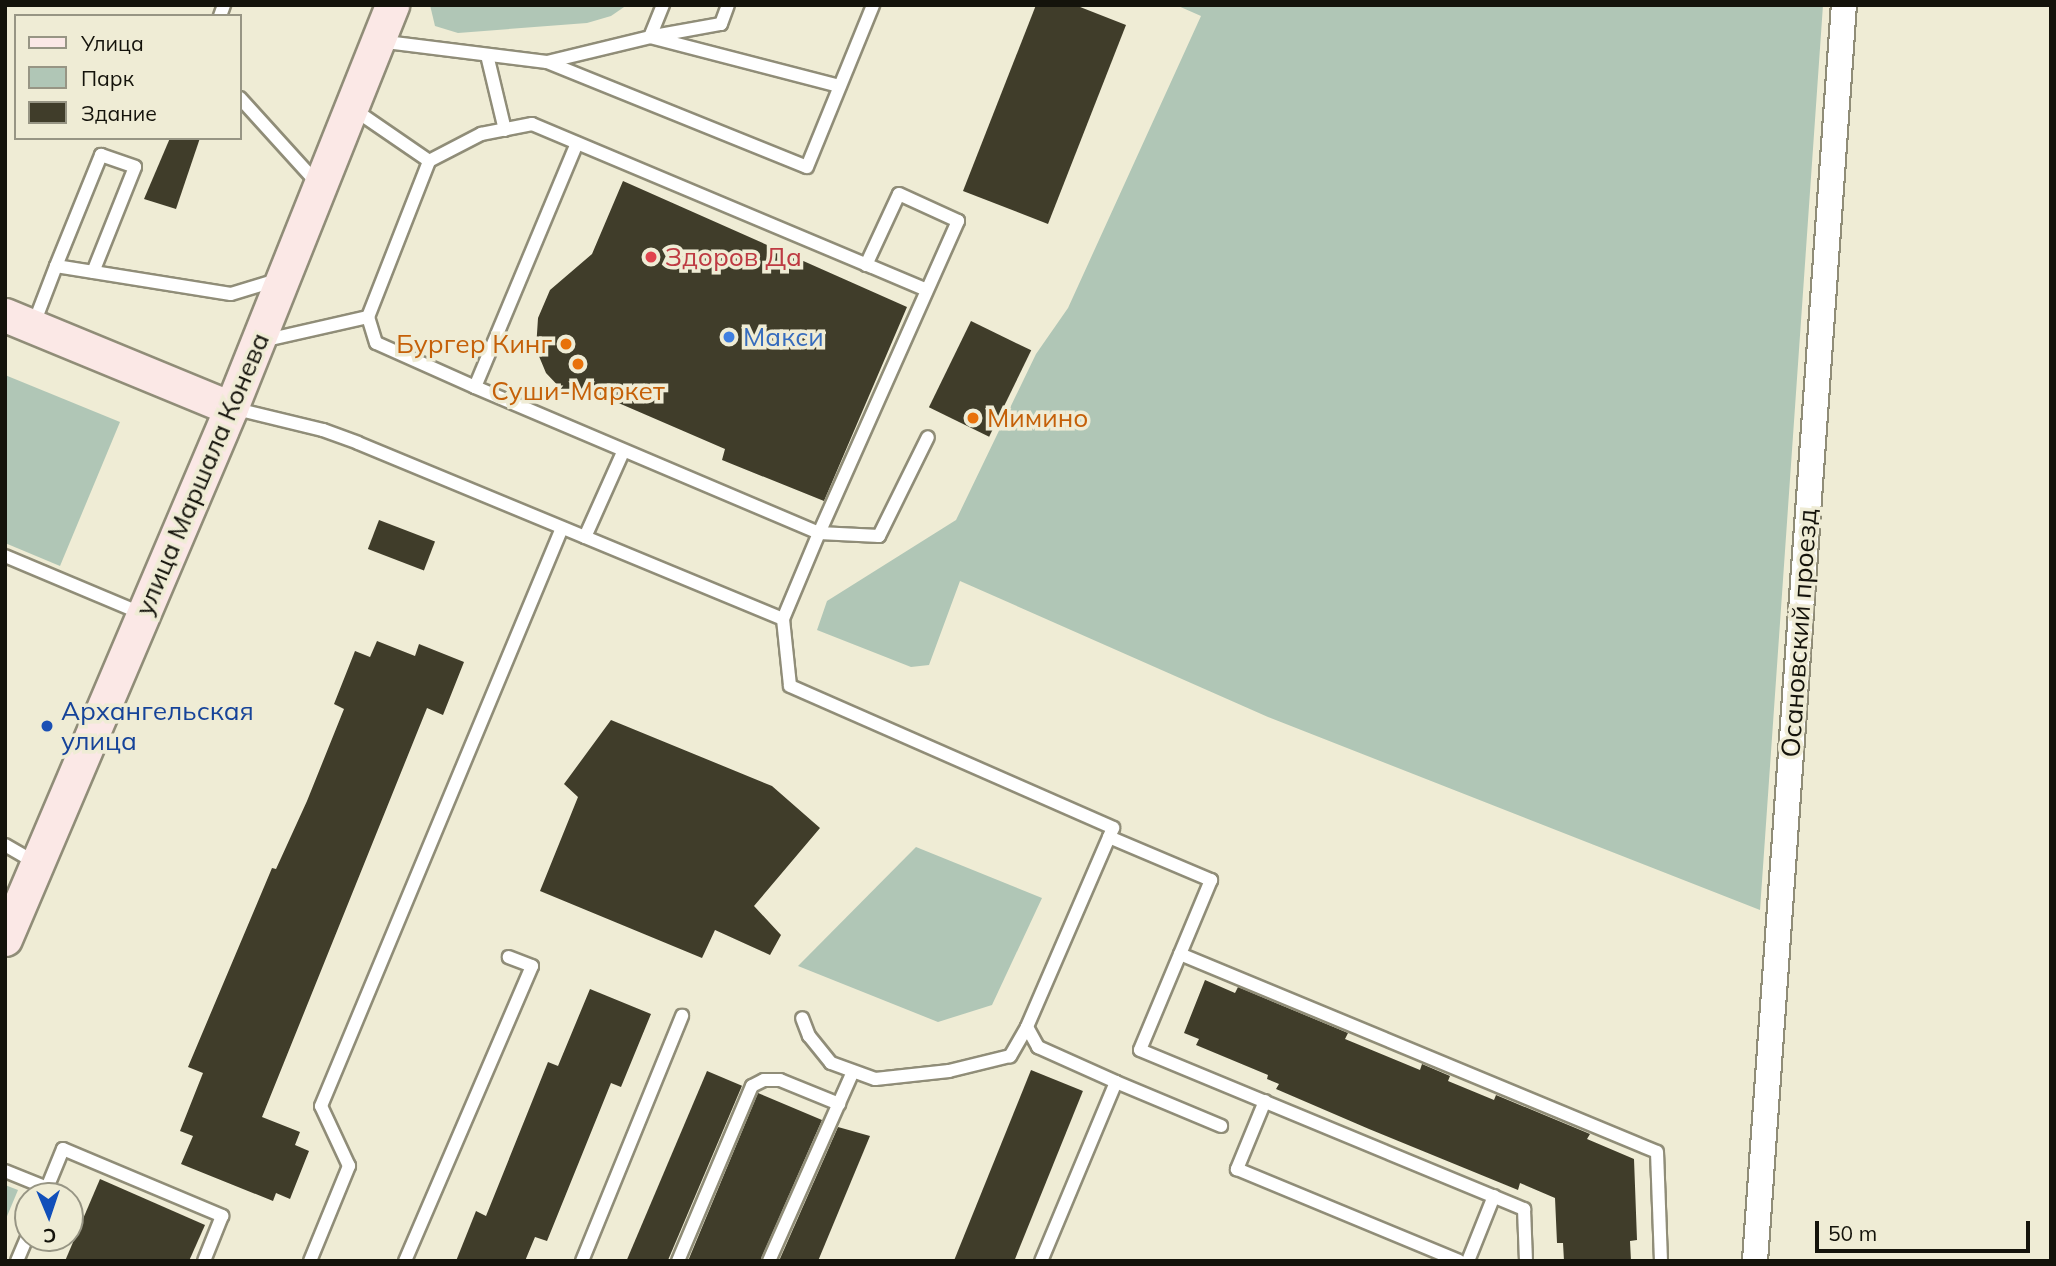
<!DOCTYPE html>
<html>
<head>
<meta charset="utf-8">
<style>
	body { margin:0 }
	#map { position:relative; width:2056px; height:1266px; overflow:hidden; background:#efecd5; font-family:Mulish,sans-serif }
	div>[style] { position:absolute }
	.green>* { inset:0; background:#b0c6b6 }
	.building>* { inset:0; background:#403d2a; transform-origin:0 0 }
	.roads { filter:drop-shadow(2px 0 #908d78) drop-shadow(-2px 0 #908d78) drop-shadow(0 2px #908d78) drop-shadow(0 -2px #908d78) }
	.lane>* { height:12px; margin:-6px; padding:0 6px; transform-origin:6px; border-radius:6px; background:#fff }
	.street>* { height:24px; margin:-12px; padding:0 12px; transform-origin:12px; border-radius:12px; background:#fff }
	.secondary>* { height:33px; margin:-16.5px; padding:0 16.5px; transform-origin:16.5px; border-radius:16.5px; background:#fbe8e6 }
	.dots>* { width:19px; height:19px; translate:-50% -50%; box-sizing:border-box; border:4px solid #efecd5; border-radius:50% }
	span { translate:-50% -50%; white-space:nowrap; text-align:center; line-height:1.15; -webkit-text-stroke:7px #efecd5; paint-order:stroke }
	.health-label { font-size:26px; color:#be3a42 }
	.left { translate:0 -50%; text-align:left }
	.shop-label { font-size:26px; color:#366cbe }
	.food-label { font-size:26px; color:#c56008 }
	.right { translate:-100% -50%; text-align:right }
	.street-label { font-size:26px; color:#14130b }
	.transit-label { font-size:26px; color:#164399 }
	.frame { position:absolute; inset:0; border:7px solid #14130b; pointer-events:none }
	.legend { position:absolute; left:14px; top:14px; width:228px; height:126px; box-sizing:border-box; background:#efecd5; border:2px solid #979584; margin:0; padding:9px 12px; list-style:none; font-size:21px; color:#14130b }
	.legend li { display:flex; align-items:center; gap:14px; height:35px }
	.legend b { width:35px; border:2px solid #979584 }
	.north { position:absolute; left:14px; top:1182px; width:70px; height:70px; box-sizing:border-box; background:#efecd5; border:2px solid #979584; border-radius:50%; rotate:178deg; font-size:19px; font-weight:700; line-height:28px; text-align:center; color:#14130b }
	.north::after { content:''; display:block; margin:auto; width:24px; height:32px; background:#114fba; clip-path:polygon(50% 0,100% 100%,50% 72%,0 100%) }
	.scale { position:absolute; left:1815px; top:1221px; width:215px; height:32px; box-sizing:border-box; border:4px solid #14130b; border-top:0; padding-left:9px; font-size:21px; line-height:24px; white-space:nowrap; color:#14130b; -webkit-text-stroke:5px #efecd5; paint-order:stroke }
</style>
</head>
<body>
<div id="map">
	<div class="green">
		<div style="clip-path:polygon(430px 5px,627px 5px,611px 16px,587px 23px,458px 33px,435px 26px)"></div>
		<div style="clip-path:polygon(1176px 5px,1823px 5px,1760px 910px,1268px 717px,960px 581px,929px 665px,911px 667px,817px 630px,827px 601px,956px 520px,1036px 354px,1068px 308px,1201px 16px)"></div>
		<div style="clip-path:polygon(5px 375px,120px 422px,60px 566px,5px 543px)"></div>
		<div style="clip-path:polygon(916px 847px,1042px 898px,992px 1005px,938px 1022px,798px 966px)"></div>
		<div style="clip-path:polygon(5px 1185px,18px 1190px,5px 1221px)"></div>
	</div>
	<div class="building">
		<div style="clip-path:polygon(1036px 5px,1075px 5px,1126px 25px,1048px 224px,963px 191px)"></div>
		<div style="clip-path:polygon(170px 138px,200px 138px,176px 209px,144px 199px)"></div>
		<div style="clip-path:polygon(623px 181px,907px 307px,824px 501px,722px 460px,725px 449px,600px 395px,587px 399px,565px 393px,546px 373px,536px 349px,538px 318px,550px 290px,592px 254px)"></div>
		<div style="left:971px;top:321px;width:67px;height:96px;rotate:26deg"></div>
		<div style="left:379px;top:520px;width:60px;height:31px;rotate:21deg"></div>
		<div style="clip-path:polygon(377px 641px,415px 656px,419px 644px,464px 662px,443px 715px,427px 708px,262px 1117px,300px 1132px,295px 1145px,309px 1151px,290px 1199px,276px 1193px,273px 1201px,181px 1164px,193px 1136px,180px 1131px,203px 1073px,188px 1067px,272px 868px,276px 869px,307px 801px,344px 709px,334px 704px,355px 651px,370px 657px)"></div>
		<div style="clip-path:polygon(611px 720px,772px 786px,820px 828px,754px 906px,781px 935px,770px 955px,715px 930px,702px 958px,540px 891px,578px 797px,564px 784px)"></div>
		<div style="clip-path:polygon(1205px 980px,1235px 993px,1238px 987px,1348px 1033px,1345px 1039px,1420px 1070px,1422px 1064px,1450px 1076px,1448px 1081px,1494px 1100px,1496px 1095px,1590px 1134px,1587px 1139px,1634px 1159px,1637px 1240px,1630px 1241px,1631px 1261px,1564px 1261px,1563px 1243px,1557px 1243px,1555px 1198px,1520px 1183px,1518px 1190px,1369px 1129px,1276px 1089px,1279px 1084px,1267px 1079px,1268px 1075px,1196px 1045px,1199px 1039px,1184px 1033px)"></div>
		<div style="clip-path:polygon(590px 989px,651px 1014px,621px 1087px,611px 1083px,547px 1241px,535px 1237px,525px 1261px,456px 1261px,476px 1211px,486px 1216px,548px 1062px,558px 1066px)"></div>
		<div style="left:1031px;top:1070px;width:56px;height:206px;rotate:22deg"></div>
		<div style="left:707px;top:1071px;width:38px;height:205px;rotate:23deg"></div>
		<div style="clip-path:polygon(758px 1093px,822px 1120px,760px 1261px,688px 1261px)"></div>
		<div style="clip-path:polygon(838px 1127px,870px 1136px,818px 1261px,779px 1261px)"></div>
		<div style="clip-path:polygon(100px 1179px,205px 1225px,189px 1261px,65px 1261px)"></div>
	</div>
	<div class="roads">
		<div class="lane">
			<div style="left:220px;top:16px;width:12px;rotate:-70deg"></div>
			<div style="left:654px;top:36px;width:68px;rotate:-10.2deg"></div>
			<div style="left:721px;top:24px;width:20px;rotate:-70deg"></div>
			<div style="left:650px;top:37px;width:196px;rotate:14.5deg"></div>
			<div style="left:378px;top:41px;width:170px;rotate:7.1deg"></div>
			<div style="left:547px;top:62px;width:106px;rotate:-13.6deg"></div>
			<div style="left:650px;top:37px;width:35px;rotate:-68deg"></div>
			<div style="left:487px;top:55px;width:77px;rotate:76.5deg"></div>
			<div style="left:547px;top:62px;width:280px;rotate:22deg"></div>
			<div style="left:807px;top:167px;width:175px;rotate:-67.8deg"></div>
			<div style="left:240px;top:98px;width:115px;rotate:47.8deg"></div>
			<div style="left:352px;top:108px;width:93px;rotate:34.5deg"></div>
			<div style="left:866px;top:265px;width:78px;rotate:-65.1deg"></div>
			<div style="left:899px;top:194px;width:65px;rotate:24.6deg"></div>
			<div style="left:958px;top:221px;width:342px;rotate:114deg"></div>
			<div style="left:819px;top:533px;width:60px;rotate:2.9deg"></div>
			<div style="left:879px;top:536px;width:110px;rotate:-63.7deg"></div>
			<div style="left:56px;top:266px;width:120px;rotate:-67.9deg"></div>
			<div style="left:101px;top:155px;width:36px;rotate:19deg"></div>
			<div style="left:135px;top:167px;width:113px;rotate:111.8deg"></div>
			<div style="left:33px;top:326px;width:64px;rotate:-69deg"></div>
			<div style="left:56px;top:266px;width:177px;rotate:9.1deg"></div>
			<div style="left:231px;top:294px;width:48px;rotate:-16.9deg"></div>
			<div style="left:262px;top:341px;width:109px;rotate:-12.8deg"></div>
			<div style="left:475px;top:387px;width:108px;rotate:-156deg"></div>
			<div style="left:376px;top:343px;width:27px;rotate:-107deg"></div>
			<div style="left:368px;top:317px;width:168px;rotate:-68.6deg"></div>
			<div style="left:429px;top:161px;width:59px;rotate:-27.4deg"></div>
			<div style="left:481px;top:134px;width:52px;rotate:-11.1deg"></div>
			<div style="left:532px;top:124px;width:428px;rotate:22.8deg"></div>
			<div style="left:232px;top:408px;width:94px;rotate:13.6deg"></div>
			<div style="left:323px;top:430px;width:37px;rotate:20deg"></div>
			<div style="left:358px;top:443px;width:460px;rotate:22.5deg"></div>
			<div style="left:783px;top:619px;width:93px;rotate:-67.3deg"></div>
			<div style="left:819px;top:533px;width:374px;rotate:-157deg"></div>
			<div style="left:475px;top:387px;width:264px;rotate:-67.3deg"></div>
			<div style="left:585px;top:537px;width:93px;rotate:-65.9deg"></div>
			<div style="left:5px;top:556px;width:150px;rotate:22.8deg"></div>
			<div style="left:783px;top:619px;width:67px;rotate:84deg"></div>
			<div style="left:790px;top:686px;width:353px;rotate:23.7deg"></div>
			<div style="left:1113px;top:828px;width:217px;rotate:113.4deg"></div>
			<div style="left:1027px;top:1027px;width:34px;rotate:120deg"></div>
			<div style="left:1010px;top:1056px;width:63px;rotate:166.2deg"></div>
			<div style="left:949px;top:1071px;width:74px;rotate:173.8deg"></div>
			<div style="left:875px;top:1079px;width:47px;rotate:-160deg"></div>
			<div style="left:831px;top:1063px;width:35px;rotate:-129deg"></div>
			<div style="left:809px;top:1036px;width:19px;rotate:-111deg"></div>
			<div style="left:1109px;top:837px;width:111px;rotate:22.9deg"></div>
			<div style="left:1211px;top:880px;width:184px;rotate:112.7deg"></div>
			<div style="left:1140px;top:1050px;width:416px;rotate:22.5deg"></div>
			<div style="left:1524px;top:1209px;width:52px;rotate:87.8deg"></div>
			<div style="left:5px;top:845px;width:34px;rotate:30deg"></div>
			<div style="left:1180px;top:954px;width:516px;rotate:22.54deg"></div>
			<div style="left:1657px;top:1152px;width:109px;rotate:87.9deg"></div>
			<div style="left:1027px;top:1027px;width:23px;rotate:61deg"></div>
			<div style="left:1038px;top:1047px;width:85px;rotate:24.2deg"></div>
			<div style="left:1116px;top:1082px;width:194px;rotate:112.7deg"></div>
			<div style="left:1116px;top:1082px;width:114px;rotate:22.7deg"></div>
			<div style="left:1265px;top:1101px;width:74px;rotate:112.4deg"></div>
			<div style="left:1237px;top:1169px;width:240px;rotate:22.5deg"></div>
			<div style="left:5px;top:1171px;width:45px;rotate:22deg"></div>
			<div style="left:47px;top:1188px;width:9px;rotate:111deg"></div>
			<div style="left:47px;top:1188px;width:42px;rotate:-67.7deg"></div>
			<div style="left:63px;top:1149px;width:173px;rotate:22.8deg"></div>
			<div style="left:222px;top:1216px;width:48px;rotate:111.8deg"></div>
			<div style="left:17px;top:1261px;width:28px;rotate:-67deg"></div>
			<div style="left:310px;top:1261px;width:103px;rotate:-67.7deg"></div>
			<div style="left:349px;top:1166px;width:66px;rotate:-115deg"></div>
			<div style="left:321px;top:1106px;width:626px;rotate:-67.37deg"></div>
			<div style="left:405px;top:1261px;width:321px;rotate:-66.7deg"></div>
			<div style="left:532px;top:966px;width:25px;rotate:-159deg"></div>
			<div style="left:582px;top:1261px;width:265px;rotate:-67.8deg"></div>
			<div style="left:678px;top:1261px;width:190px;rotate:-67.1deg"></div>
			<div style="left:752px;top:1086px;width:13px;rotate:-27deg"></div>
			<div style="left:764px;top:1080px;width:16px"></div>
			<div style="left:780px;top:1080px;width:64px;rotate:22.1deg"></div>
			<div style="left:769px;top:1261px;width:205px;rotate:-66.1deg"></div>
			<div style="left:1468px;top:1261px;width:70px;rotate:-68.2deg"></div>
		</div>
		<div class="street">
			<div style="left:1755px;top:1261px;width:1259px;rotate:-85.95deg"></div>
		</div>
		<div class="secondary">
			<div style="left:5px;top:315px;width:244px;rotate:22.4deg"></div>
			<div style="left:5px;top:939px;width:577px;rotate:-66.94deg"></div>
			<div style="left:231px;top:408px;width:434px;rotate:-68.2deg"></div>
		</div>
	</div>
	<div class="dots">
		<div style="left:651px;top:257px;background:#e0444e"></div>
		<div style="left:729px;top:337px;background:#3f7fe0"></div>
		<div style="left:566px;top:344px;background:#e8710a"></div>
		<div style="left:578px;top:364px;background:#e8710a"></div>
		<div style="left:973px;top:418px;background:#e8710a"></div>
		<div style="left:47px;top:726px;background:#1a4fb4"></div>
	</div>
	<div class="health-label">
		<span class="left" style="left:665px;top:257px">Здоров Да</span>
	</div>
	<div class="shop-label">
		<span class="left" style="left:743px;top:337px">Макси</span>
	</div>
	<div class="food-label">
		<span class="right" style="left:552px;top:344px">Бургер Кинг</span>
		<span style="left:578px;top:391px">Суши-Маркет</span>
		<span class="left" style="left:987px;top:418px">Мимино</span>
	</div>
	<div class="street-label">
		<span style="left:202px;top:474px;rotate:-67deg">улица Маршала Конева</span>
		<span style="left:1799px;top:633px;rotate:-86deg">Осановский проезд</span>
	</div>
	<div class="transit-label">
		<span class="left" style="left:61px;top:726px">Архангельская<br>улица</span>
	</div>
	<div class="frame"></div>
	<ul class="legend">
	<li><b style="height:9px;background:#fbe8e6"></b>Улица</li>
	<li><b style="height:19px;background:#b0c6b6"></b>Парк</li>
	<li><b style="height:19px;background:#403d2a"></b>Здание</li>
	</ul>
	<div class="north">С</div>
	<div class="scale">50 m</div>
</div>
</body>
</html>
